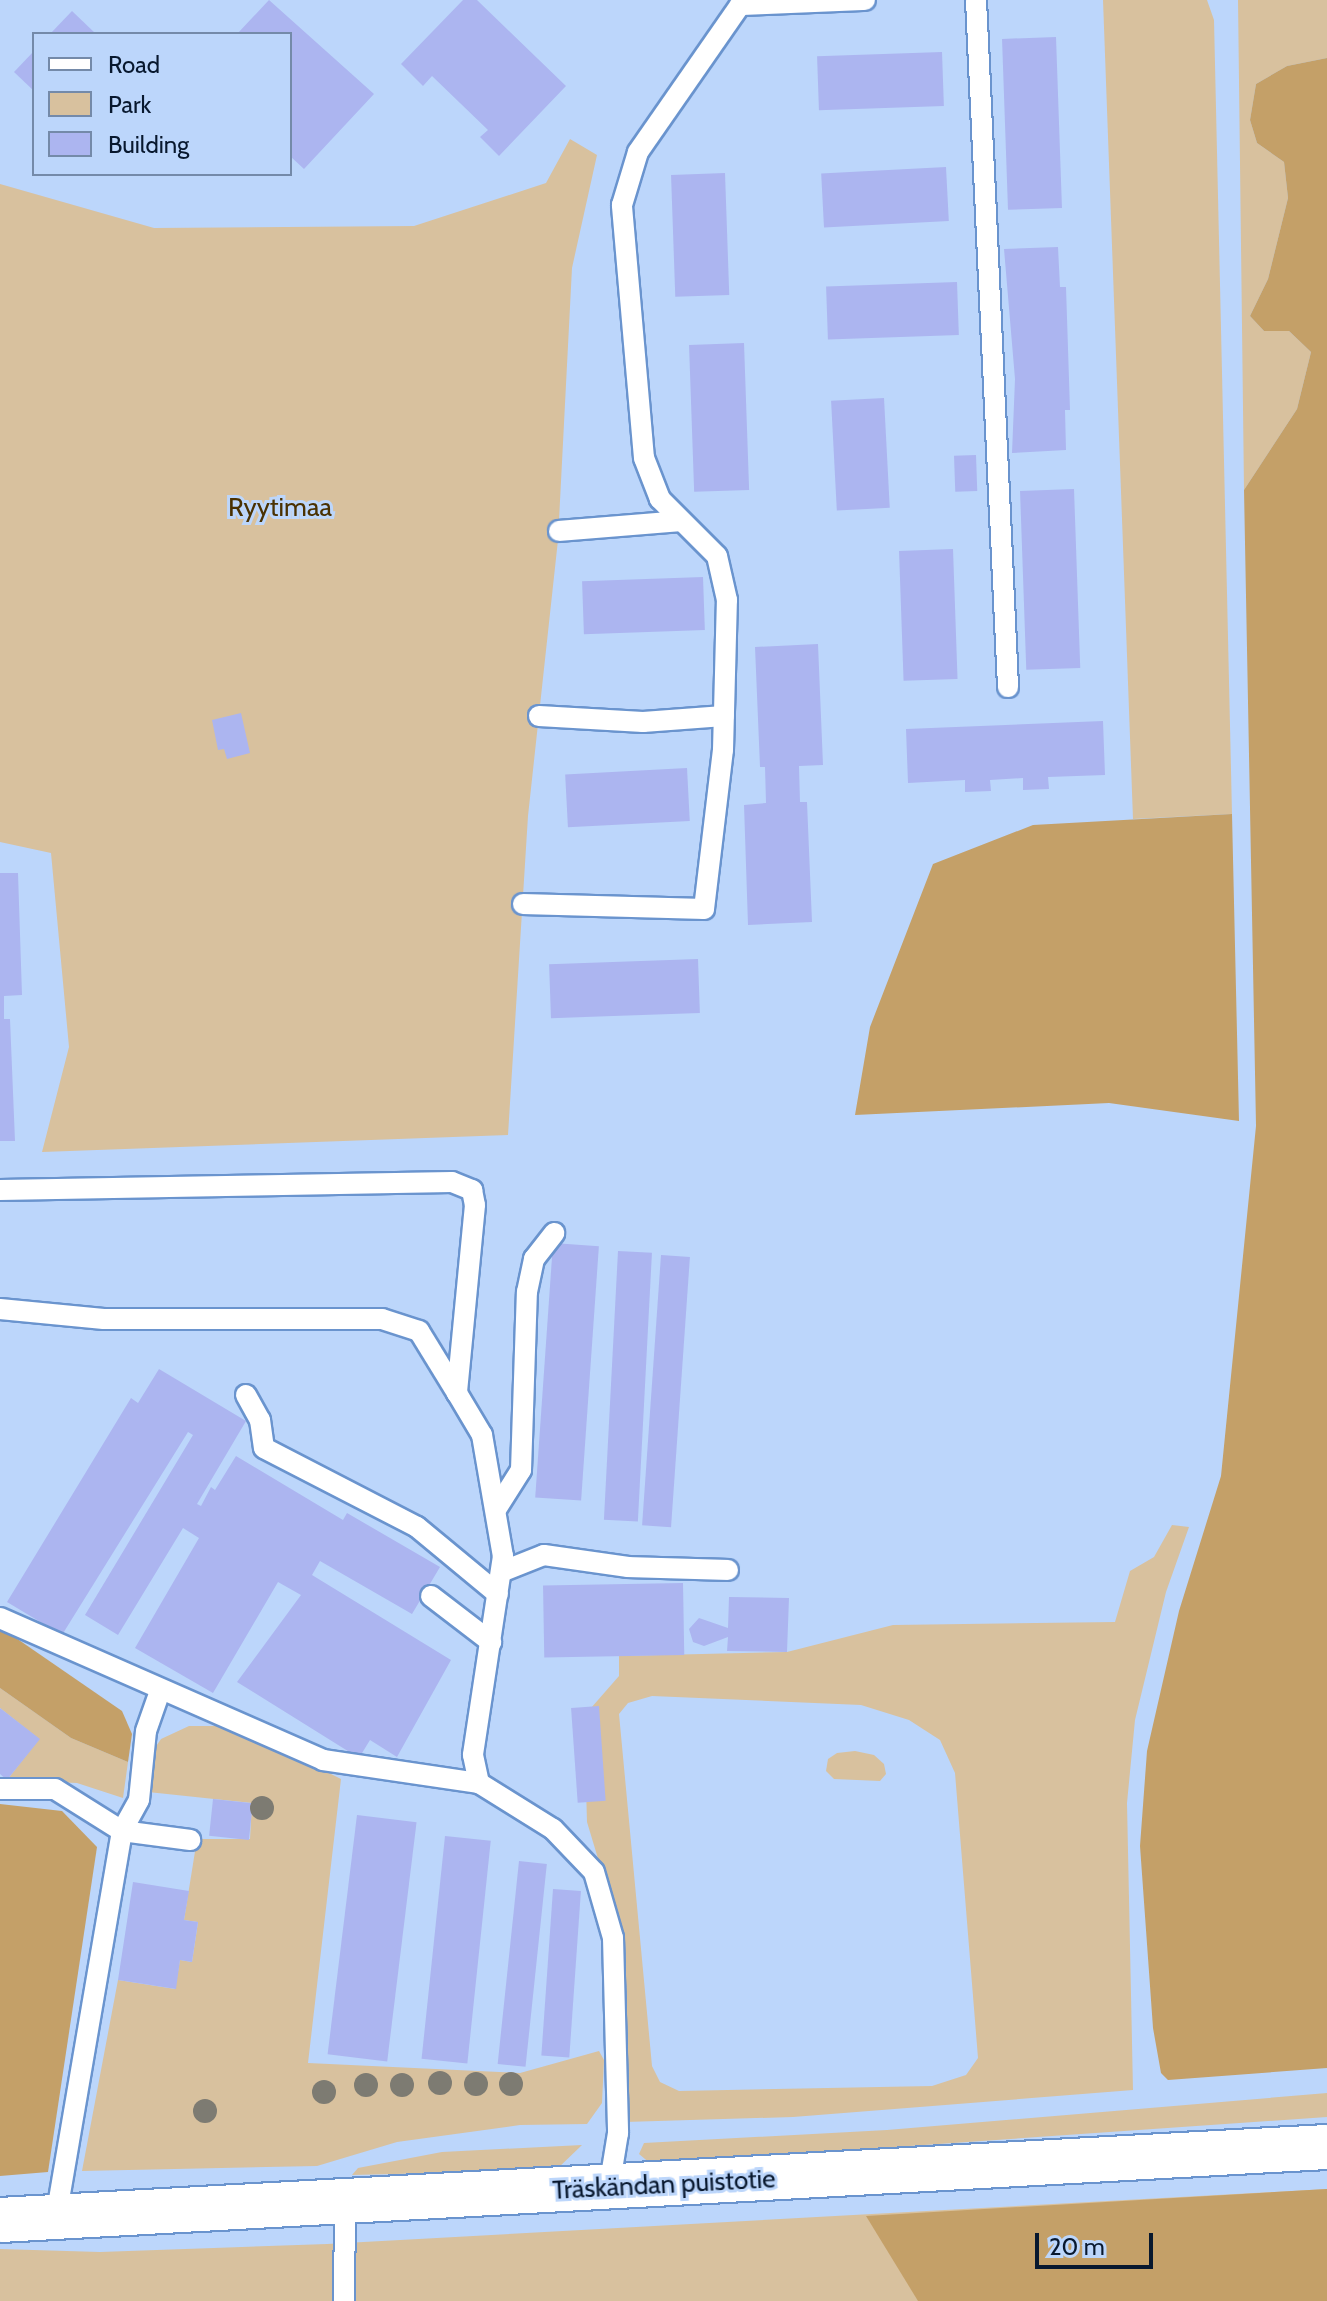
<!DOCTYPE html>
<html>
<head>
<meta charset="utf-8">
<style>
	body { margin:0 }
	#map { position:relative; width:1327px; height:2301px; overflow:hidden; background:#bcd6fb; font-family:Cabin,sans-serif }
	div>[style] { position:absolute }
	.green>* { inset:0; background:#d8c19e }
	.forest>* { inset:0; background:#c4a068 }
	.building>* { inset:0; background:#acb5f0; transform-origin:0 0 }
	.roads { filter:drop-shadow(2px 0 #6a94ce) drop-shadow(-2px 0 #6a94ce) drop-shadow(0 2px #6a94ce) drop-shadow(0 -2px #6a94ce) }
	.service>* { height:20px; margin:-10px; padding:0 10px; transform-origin:10px; border-radius:10px; background:#fff }
	.primary>* { height:44px; margin:-22px; padding:0 22px; transform-origin:22px; border-radius:22px; background:#fff }
	.trees>* { width:24px; height:24px; margin:-12px; border-radius:50%; background:#7d7b72 }
	span { translate:-50% -50%; white-space:nowrap; text-align:center; line-height:1.15; -webkit-text-stroke:6px #bcd6fb; paint-order:stroke }
	.park-label { font-size:26px; color:#4a3101 }
	.street-label { font-size:26px; color:#08182e }
	.legend { position:absolute; left:32px; top:32px; width:260px; height:144px; box-sizing:border-box; background:#bcd6fb; border:2px solid #748aa9; margin:0; padding:10px 14px; list-style:none; font-size:24px; color:#08182e }
	.legend li { display:flex; align-items:center; gap:16px; height:40px }
	.legend b { width:40px; border:2px solid #748aa9 }
	.scale { position:absolute; left:1035px; top:2233px; width:118px; height:36px; box-sizing:border-box; border:4px solid #08182e; border-top:0; padding-left:10px; font-size:24px; line-height:28px; white-space:nowrap; color:#08182e; -webkit-text-stroke:6px #bcd6fb; paint-order:stroke }
</style>
</head>
<body>
<div id="map">
	<div class="green">
		<div style="clip-path:polygon(1103px 0,1207px 0,1214px 20px,1232px 814px,1133px 819px)"></div>
		<div style="clip-path:polygon(1238px 0,1327px 0,1327px 58px,1287px 66px,1256px 84px,1250px 120px,1257px 143px,1284px 162px,1288px 198px,1268px 279px,1250px 316px,1264px 331px,1289px 331px,1311px 352px,1297px 409px,1244px 490px)"></div>
		<div style="clip-path:polygon(570px 139px,597px 155px,572px 268px,558px 540px,528px 816px,508px 1135px,42px 1152px,69px 1047px,51px 853px,0 842px,0 184px,154px 228px,414px 226px,546px 183px)"></div>
		<div style="clip-path:polygon(evenodd,1172px 1525px,1189px 1527px,1166px 1592px,1135px 1720px,1127px 1803px,1133px 2090px,793px 2117px,625px 2122px,618px 1925px,587px 1822px,584px 1716px,619px 1676px,619px 1656px,787px 1652px,893px 1625px,1115px 1622px,1130px 1571px,1154px 1557px,1172px 1525px,652px 1696px,861px 1705px,909px 1720px,940px 1740px,955px 1773px,978px 2058px,966px 2075px,932px 2086px,679px 2091px,660px 2082px,652px 2066px,619px 1714px,628px 1703px,652px 1696px)"></div>
		<div style="clip-path:polygon(0 1688px,71px 1738px,128px 1762px,123px 1798px,77px 1783px,7px 1780px,39px 1739px,0 1708px)"></div>
		<div style="clip-path:polygon(189px 1726px,217px 1726px,257px 1737px,341px 1779px,308px 2063px,520px 2073px,599px 2051px,604px 2060px,602px 2103px,587px 2124px,520px 2125px,397px 2142px,317px 2166px,82px 2171px,118px 1980px,175px 1989px,180px 1960px,192px 1962px,198px 1922px,184px 1920px,197px 1839px,250px 1839px,252px 1803px,148px 1792px,150px 1755px,161px 1739px)"></div>
		<div style="clip-path:polygon(855px 1751px,874px 1755px,884px 1764px,886px 1774px,880px 1781px,834px 1779px,826px 1771px,828px 1759px,837px 1753px)"></div>
		<div style="clip-path:polygon(1327px 2093px,1327px 2117px,651px 2164px,639px 2154px,644px 2143px,887px 2130px)"></div>
		<div style="clip-path:polygon(582px 2145px,556px 2170px,352px 2175px,358px 2168px,442px 2152px)"></div>
		<div style="clip-path:polygon(1327px 2189px,1327px 2301px,0 2301px,0 2249px,100px 2252px,327px 2244px)"></div>
	</div>
	<div class="forest">
		<div style="clip-path:polygon(1327px 58px,1327px 2068px,1168px 2080px,1161px 2073px,1153px 2028px,1140px 1846px,1147px 1751px,1179px 1611px,1221px 1476px,1256px 1126px,1244px 490px,1297px 409px,1311px 352px,1289px 331px,1264px 331px,1250px 316px,1268px 279px,1288px 198px,1284px 162px,1257px 143px,1250px 120px,1256px 84px,1287px 66px)"></div>
		<div style="clip-path:polygon(1232px 814px,1239px 1121px,1109px 1103px,855px 1115px,870px 1027px,933px 864px,1033px 825px)"></div>
		<div style="clip-path:polygon(0 1627px,122px 1711px,132px 1734px,128px 1762px,71px 1738px,0 1688px)"></div>
		<div style="clip-path:polygon(0 1804px,62px 1811px,97px 1847px,48px 2172px,0 2176px)"></div>
		<div style="clip-path:polygon(1327px 2189px,1327px 2301px,918px 2301px,866px 2216px)"></div>
	</div>
	<div class="building">
		<div style="clip-path:polygon(269px 0,374px 94px,304px 169px,290px 156px,290px 34px,237px 34px)"></div>
		<div style="clip-path:polygon(463px 0,477px 0,566px 86px,499px 156px,480px 137px,488px 130px,432px 76px,423px 86px,401px 64px)"></div>
		<div style="clip-path:polygon(72px 11px,96px 34px,50px 34px)"></div>
		<div style="left:1056px;top:37px;width:171px;height:54px;rotate:88deg"></div>
		<div style="clip-path:polygon(34px 51px,34px 91px,14px 72px)"></div>
		<div style="left:942px;top:52px;width:54px;height:125px;rotate:88deg"></div>
		<div style="left:946px;top:167px;width:54px;height:125px;rotate:87deg"></div>
		<div style="left:725px;top:173px;width:122px;height:54px;rotate:88deg"></div>
		<div style="clip-path:polygon(1058px 247px,1060px 287px,1066px 287px,1070px 410px,1065px 410px,1066px 450px,1012px 453px,1015px 379px,1004px 249px)"></div>
		<div style="left:957px;top:282px;width:53px;height:131px;rotate:88deg"></div>
		<div style="left:744px;top:343px;width:147px;height:55px;rotate:88deg"></div>
		<div style="left:884px;top:398px;width:110px;height:53px;rotate:87deg"></div>
		<div style="left:976px;top:455px;width:36px;height:22px;rotate:88deg"></div>
		<div style="left:1074px;top:489px;width:179px;height:54px;rotate:88deg"></div>
		<div style="left:953px;top:549px;width:130px;height:54px;rotate:88deg"></div>
		<div style="left:703px;top:577px;width:53px;height:121px;rotate:88deg"></div>
		<div style="clip-path:polygon(818px 644px,823px 765px,799px 766px,800px 802px,807px 802px,812px 922px,748px 925px,744px 805px,766px 803px,765px 767px,760px 767px,755px 647px)"></div>
		<div style="clip-path:polygon(241px 713px,250px 753px,227px 759px,224px 749px,218px 750px,212px 720px)"></div>
		<div style="clip-path:polygon(1103px 721px,1105px 775px,1048px 777px,1049px 789px,1023px 790px,1023px 778px,990px 780px,991px 791px,965px 792px,965px 780px,908px 783px,906px 729px)"></div>
		<div style="left:687px;top:768px;width:53px;height:122px;rotate:87deg"></div>
		<div style="clip-path:polygon(0 873px,18px 873px,22px 995px,4px 996px,4px 1019px,10px 1019px,15px 1141px,0 1141px)"></div>
		<div style="left:698px;top:959px;width:54px;height:149px;rotate:88deg"></div>
		<div style="left:553px;top:1243px;width:46px;height:255px;rotate:4deg"></div>
		<div style="left:618px;top:1251px;width:34px;height:269px;rotate:3deg"></div>
		<div style="left:661px;top:1255px;width:29px;height:271px;rotate:4deg"></div>
		<div style="clip-path:polygon(159px 1369px,246px 1421px,197px 1504px,201px 1506px,211px 1487px,215px 1490px,236px 1456px,343px 1520px,347px 1513px,440px 1567px,412px 1614px,320px 1561px,312px 1575px,451px 1660px,397px 1757px,370px 1740px,359px 1758px,237px 1682px,301px 1595px,278px 1582px,213px 1693px,135px 1648px,199px 1538px,183px 1528px,118px 1635px,85px 1615px,193px 1435px,188px 1432px,62px 1635px,7px 1602px,131px 1398px,138px 1403px)"></div>
		<div style="left:683px;top:1583px;width:72px;height:140px;rotate:89deg"></div>
		<div style="clip-path:polygon(729px 1597px,789px 1598px,787px 1652px,727px 1651px,728px 1637px,704px 1646px,693px 1642px,689px 1629px,699px 1618px,728px 1628px)"></div>
		<div style="left:599px;top:1706px;width:95px;height:28px;rotate:86deg"></div>
		<div style="clip-path:polygon(0 1708px,40px 1739px,7px 1780px,0 1774px)"></div>
		<div style="left:213px;top:1799px;width:40px;height:37px;rotate:6deg"></div>
		<div style="left:357px;top:1815px;width:60px;height:241px;rotate:7deg"></div>
		<div style="left:445px;top:1836px;width:46px;height:224px;rotate:6deg"></div>
		<div style="left:519px;top:1861px;width:28px;height:204px;rotate:6deg"></div>
		<div style="clip-path:polygon(133px 1882px,189px 1891px,184px 1920px,198px 1922px,192px 1962px,180px 1960px,176px 1989px,118px 1980px)"></div>
		<div style="left:553px;top:1889px;width:28px;height:167px;rotate:4deg"></div>
	</div>
	<div class="roads">
		<div class="service">
			<div style="left:976px;top:0;width:688px;rotate:87.33deg"></div>
			<div style="left:559px;top:531px;width:122px;rotate:-4.7deg"></div>
			<div style="left:539px;top:716px;width:104px;rotate:3.3deg"></div>
			<div style="left:643px;top:722px;width:81px;rotate:-4.2deg"></div>
			<div style="left:523px;top:904px;width:181px;rotate:1.6deg"></div>
			<div style="left:704px;top:909px;width:160px;rotate:-83.2deg"></div>
			<div style="left:723px;top:750px;width:150px;rotate:-88.5deg"></div>
			<div style="left:727px;top:600px;width:45px;rotate:-102.8deg"></div>
			<div style="left:717px;top:556px;width:81px;rotate:-135deg"></div>
			<div style="left:660px;top:499px;width:44px;rotate:-111.3deg"></div>
			<div style="left:644px;top:458px;width:254px;rotate:-95deg"></div>
			<div style="left:622px;top:205px;width:55px;rotate:-73.2deg"></div>
			<div style="left:638px;top:152px;width:179px;rotate:-55.2deg"></div>
			<div style="left:740px;top:5px;width:125px;rotate:-2.3deg"></div>
			<div style="left:0;top:1190px;width:452px;rotate:-1deg"></div>
			<div style="left:452px;top:1182px;width:22px;rotate:22deg"></div>
			<div style="left:472px;top:1190px;width:15px;rotate:79deg"></div>
			<div style="left:475px;top:1205px;width:189px;rotate:95.5deg"></div>
			<div style="left:457px;top:1393px;width:49px;rotate:59.2deg"></div>
			<div style="left:482px;top:1435px;width:123px;rotate:80.2deg"></div>
			<div style="left:503px;top:1556px;width:201px;rotate:98.6deg"></div>
			<div style="left:473px;top:1755px;width:29px;rotate:78deg"></div>
			<div style="left:0;top:1309px;width:104px;rotate:5.5deg"></div>
			<div style="left:104px;top:1319px;width:278px"></div>
			<div style="left:382px;top:1319px;width:39px;rotate:18deg"></div>
			<div style="left:419px;top:1331px;width:73px;rotate:58.5deg"></div>
			<div style="left:246px;top:1395px;width:29px;rotate:61deg"></div>
			<div style="left:260px;top:1420px;width:28px;rotate:82deg"></div>
			<div style="left:264px;top:1448px;width:172px;rotate:27.3deg"></div>
			<div style="left:417px;top:1527px;width:105px;rotate:39.6deg"></div>
			<div style="left:497px;top:1508px;width:45px;rotate:-57.7deg"></div>
			<div style="left:521px;top:1470px;width:178px;rotate:-88.1deg"></div>
			<div style="left:527px;top:1292px;width:34px;rotate:-78deg"></div>
			<div style="left:534px;top:1259px;width:33px;rotate:-52deg"></div>
			<div style="left:501px;top:1572px;width:46px;rotate:-21.6deg"></div>
			<div style="left:544px;top:1555px;width:85px;rotate:8.1deg"></div>
			<div style="left:628px;top:1567px;width:100px;rotate:1.7deg"></div>
			<div style="left:431px;top:1596px;width:76px;rotate:37.5deg"></div>
			<div style="left:0;top:1618px;width:353px;rotate:23.7deg"></div>
			<div style="left:323px;top:1760px;width:158px;rotate:8.4deg"></div>
			<div style="left:479px;top:1783px;width:87px;rotate:31.9deg"></div>
			<div style="left:553px;top:1829px;width:59px;rotate:46.4deg"></div>
			<div style="left:594px;top:1872px;width:69px;rotate:73.9deg"></div>
			<div style="left:613px;top:1938px;width:195px;rotate:88.5deg"></div>
			<div style="left:618px;top:2133px;width:56px;rotate:99.3deg"></div>
			<div style="left:160px;top:1691px;width:42px;rotate:109.3deg"></div>
			<div style="left:146px;top:1731px;width:69px;rotate:95.8deg"></div>
			<div style="left:139px;top:1800px;width:35px;rotate:119deg"></div>
			<div style="left:122px;top:1831px;width:69px;rotate:7.5deg"></div>
			<div style="left:0;top:1789px;width:55px"></div>
			<div style="left:55px;top:1789px;width:79px;rotate:32.1deg"></div>
			<div style="left:122px;top:1831px;width:392px;rotate:99.7deg"></div>
			<div style="left:344px;top:2301px;width:98px;rotate:-89.4deg"></div>
		</div>
		<div class="primary">
			<div style="left:0;top:2220px;width:1329px;rotate:-3.15deg"></div>
		</div>
	</div>
	<div class="trees">
		<div style="left:262px;top:1808px"></div>
		<div style="left:440px;top:2083px"></div>
		<div style="left:476px;top:2084px"></div>
		<div style="left:511px;top:2084px"></div>
		<div style="left:366px;top:2085px"></div>
		<div style="left:402px;top:2085px"></div>
		<div style="left:324px;top:2092px"></div>
		<div style="left:205px;top:2111px"></div>
	</div>
	<div class="park-label">
		<span style="left:280px;top:508px">Ryytimaa</span>
	</div>
	<div class="street-label">
		<span style="left:664px;top:2185px;rotate:-3deg">Träskändan puistotie</span>
	</div>
	<ul class="legend">
	<li><b style="height:10px;background:#fff"></b>Road</li>
	<li><b style="height:22px;background:#d8c19e"></b>Park</li>
	<li><b style="height:22px;background:#acb5f0"></b>Building</li>
	</ul>
	<div class="scale">20 m</div>
</div>
</body>
</html>
